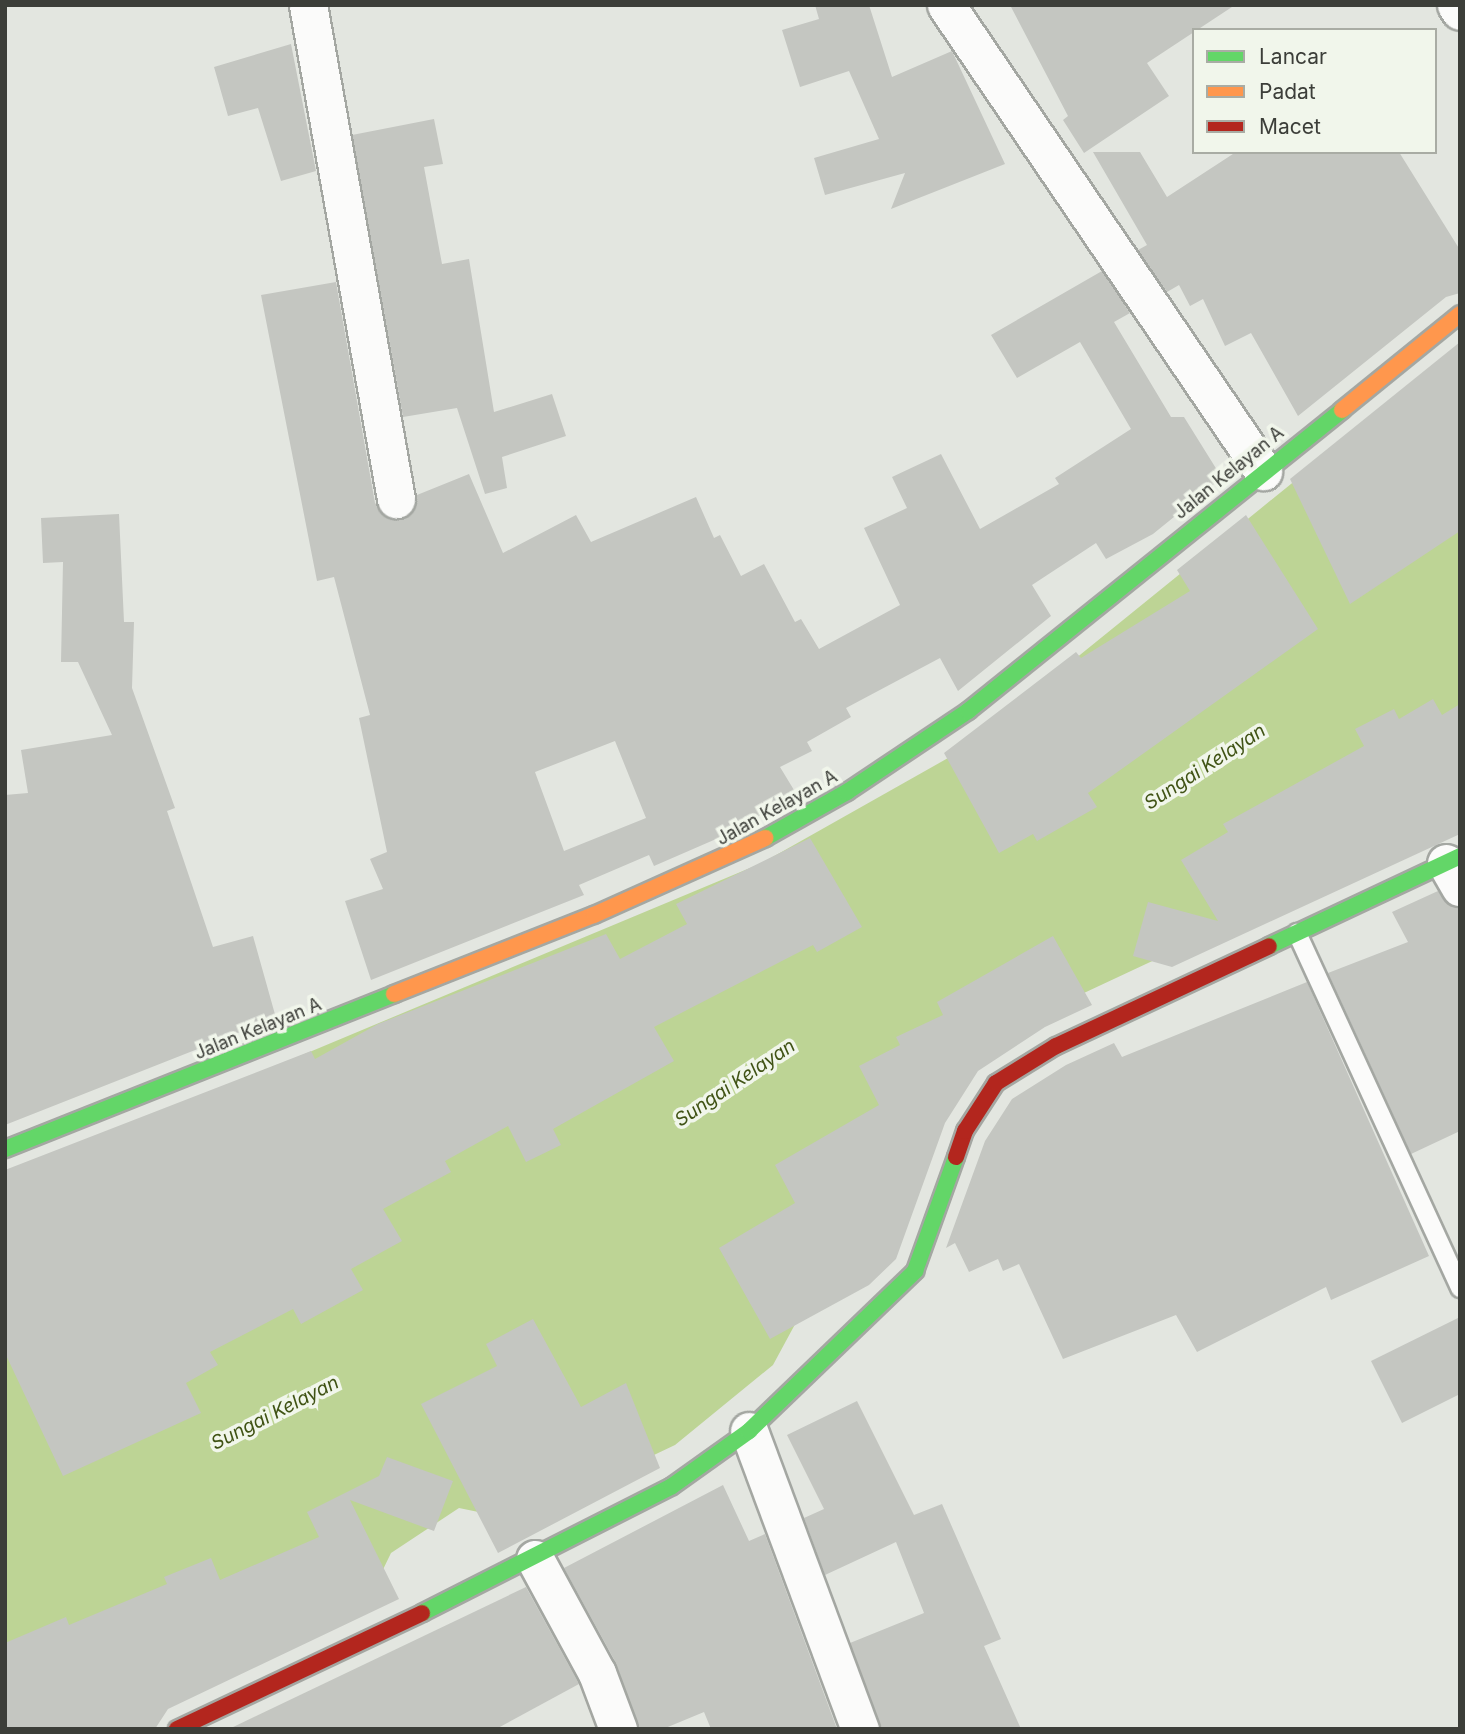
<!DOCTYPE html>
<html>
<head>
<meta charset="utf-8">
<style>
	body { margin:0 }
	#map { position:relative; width:1465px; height:1734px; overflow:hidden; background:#e3e6e0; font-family:Inter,sans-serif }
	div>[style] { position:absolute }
	.water>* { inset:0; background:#bdd495 }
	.building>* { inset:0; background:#c4c6c1 }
	.roads { filter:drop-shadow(2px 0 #a4a7a2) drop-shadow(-2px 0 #a4a7a2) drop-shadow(0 2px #a4a7a2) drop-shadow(0 -2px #a4a7a2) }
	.lane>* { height:18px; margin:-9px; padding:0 9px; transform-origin:9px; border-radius:9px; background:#fbfbfa }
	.street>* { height:37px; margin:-18.5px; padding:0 18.5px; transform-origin:18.5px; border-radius:18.5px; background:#fbfbfa }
	.fast>* { height:16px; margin:-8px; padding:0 8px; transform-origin:8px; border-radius:8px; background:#63d668 }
	.slow>* { height:16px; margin:-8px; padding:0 8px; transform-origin:8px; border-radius:8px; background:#ff974d }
	.jam>* { height:16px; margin:-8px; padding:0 8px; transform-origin:8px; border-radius:8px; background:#b3261e }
	span { translate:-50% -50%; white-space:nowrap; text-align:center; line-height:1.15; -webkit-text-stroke:7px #f1f6eb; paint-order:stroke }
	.street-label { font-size:18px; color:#3c3e39 }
	.water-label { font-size:19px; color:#405315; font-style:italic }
	.frame { position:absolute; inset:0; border:7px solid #3c3e39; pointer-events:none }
	.legend { position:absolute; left:1192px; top:28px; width:245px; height:126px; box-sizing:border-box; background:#f1f6eb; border:2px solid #a9aca4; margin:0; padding:9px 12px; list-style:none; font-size:21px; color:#3c3e39 }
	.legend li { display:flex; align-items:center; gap:14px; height:35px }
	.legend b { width:35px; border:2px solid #a9aca4 }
</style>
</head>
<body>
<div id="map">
	<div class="water">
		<div style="clip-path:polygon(1460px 347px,1460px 817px,975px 1044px,912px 1108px,773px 1365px,675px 1445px,517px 1520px,459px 1508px,391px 1553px,375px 1586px,5px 1729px,5px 1173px,125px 1129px,762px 863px,964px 749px)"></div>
	</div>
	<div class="building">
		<div style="clip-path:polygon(815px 5px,869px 5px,892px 77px,952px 51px,1005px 164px,891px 209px,905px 173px,825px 195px,814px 158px,879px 139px,849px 71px,800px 87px,782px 30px,819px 19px)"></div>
		<div style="clip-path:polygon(1010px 5px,1235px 5px,1147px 63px,1169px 96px,1084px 153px,1063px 120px,1068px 116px)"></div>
		<div style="clip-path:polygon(291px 44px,316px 171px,281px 181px,258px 108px,228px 116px,214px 67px)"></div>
		<div style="clip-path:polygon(434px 119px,443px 164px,424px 167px,442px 264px,469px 259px,494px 412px,552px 394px,566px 436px,502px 457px,507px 488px,485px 494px,457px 408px,403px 417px,352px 135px)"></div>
		<div style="clip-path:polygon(1093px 152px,1140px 152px,1167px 197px,1236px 152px,1399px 152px,1460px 250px,1460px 293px,1446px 297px,1298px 416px,1251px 333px,1225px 346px,1203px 299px,1190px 306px,1179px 285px,1167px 292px,1138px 250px,1147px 245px)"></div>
		<div style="clip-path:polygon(evenodd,1102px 271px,1130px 313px,1114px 322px,1171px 417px,1184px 417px,1222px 478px,1153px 534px,1106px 559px,1096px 543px,1032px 585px,1051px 616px,958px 691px,940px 658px,846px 708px,851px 717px,807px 742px,812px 751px,780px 767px,797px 795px,723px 836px,654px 866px,649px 855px,579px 885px,584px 895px,371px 980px,345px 901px,383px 889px,370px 859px,387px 852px,359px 718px,370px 715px,334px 577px,317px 581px,261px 295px,336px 282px,375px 503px,388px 518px,409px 515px,417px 495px,469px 474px,503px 553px,576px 515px,591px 542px,696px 497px,714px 538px,720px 535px,741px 576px,764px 564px,795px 622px,801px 619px,819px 649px,900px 605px,864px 528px,907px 508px,892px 477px,941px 454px,980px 529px,1059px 484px,1055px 478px,1131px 429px,1080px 342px,1017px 378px,991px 335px,1102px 271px,615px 741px,646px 818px,564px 851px,535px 772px,615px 741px)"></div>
		<div style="clip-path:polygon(1460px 342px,1460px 531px,1350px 604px,1290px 479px)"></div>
		<div style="clip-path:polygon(119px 514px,124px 622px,134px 622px,132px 688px,175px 808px,167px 811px,213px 947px,253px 936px,276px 1018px,5px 1125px,5px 795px,28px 793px,21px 750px,112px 735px,78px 662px,61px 662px,63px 562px,43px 563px,41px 518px)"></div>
		<div style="clip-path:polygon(1246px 515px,1318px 629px,1088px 793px,1097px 807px,1037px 841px,1033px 834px,999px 853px,944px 753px,1076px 652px,1081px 658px,1190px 591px,1177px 570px)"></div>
		<div style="clip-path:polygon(1433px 699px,1442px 715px,1460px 704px,1460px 834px,1172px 967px,1133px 956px,1148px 902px,1218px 921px,1181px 860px,1228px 832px,1223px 824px,1364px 746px,1355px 729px,1394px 709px,1399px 719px)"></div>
		<div style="clip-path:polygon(810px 838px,862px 927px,817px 952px,813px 945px,654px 1027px,674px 1061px,553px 1129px,561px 1145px,526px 1162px,508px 1126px,445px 1161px,451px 1172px,383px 1209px,402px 1241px,351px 1269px,363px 1290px,301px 1324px,293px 1309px,210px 1352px,218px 1365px,186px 1383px,201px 1413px,63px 1476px,5px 1353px,5px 1170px,311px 1051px,315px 1059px,378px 1024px,606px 934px,620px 959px,687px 924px,676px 904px)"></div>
		<div style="clip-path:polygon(1438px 891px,1449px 905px,1460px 908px,1460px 1131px,1411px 1154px,1328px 973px,1408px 942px,1392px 912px)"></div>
		<div style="clip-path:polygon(1053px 936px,1092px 1005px,1045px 1027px,978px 1071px,945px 1123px,896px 1259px,869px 1285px,770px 1339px,719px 1248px,795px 1203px,775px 1165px,879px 1105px,859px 1066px,900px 1045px,896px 1037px,943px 1015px,937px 1002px)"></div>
		<div style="clip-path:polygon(1307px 982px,1429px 1256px,1331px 1300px,1326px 1287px,1197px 1352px,1176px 1315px,1063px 1359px,1019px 1264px,1003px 1271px,998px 1259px,969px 1272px,955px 1243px,946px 1248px,985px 1141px,1012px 1099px,1066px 1065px,1114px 1043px,1122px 1057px)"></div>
		<div style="clip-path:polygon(1460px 1317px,1460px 1394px,1402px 1423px,1371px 1361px)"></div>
		<div style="clip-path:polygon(533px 1319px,581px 1407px,626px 1383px,660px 1468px,498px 1553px,421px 1404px,497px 1366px,486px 1344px)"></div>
		<div style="clip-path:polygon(857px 1401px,914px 1515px,942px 1504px,1001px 1639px,984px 1646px,1021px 1729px,880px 1729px,850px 1643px,924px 1613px,896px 1542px,825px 1575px,804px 1518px,824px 1509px,787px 1435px)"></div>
		<div style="clip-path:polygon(387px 1457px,453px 1481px,434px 1531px,350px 1500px,399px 1599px,168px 1709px,155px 1729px,5px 1729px,5px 1643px,66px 1617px,69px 1625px,167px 1584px,164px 1577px,211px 1558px,220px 1580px,319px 1537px,307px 1512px,379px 1476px)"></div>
		<div style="clip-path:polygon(723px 1485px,749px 1541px,765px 1534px,837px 1729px,711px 1729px,704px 1712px,663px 1729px,638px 1729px,616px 1663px,564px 1568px)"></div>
		<div style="clip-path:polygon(526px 1587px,579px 1684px,496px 1729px,229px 1729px)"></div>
	</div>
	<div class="roads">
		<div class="lane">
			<div style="left:1297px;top:933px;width:391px;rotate:65.3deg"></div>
		</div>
		<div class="street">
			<div style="left:308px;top:5px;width:502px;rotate:79.9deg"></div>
			<div style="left:946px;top:5px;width:564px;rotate:55.77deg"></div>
			<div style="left:1456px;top:5px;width:7px;rotate:56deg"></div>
			<div style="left:1446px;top:863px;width:28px;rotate:60deg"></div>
			<div style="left:749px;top:1431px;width:318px;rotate:69.6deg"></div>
			<div style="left:535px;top:1559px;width:130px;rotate:61.5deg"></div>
			<div style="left:597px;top:1673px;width:60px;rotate:69.4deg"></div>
		</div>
		<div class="fast">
			<div style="left:765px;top:838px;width:94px;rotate:-29.3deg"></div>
			<div style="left:847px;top:792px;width:146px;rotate:-33.8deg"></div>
			<div style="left:968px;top:711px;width:480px;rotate:-38.8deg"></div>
			<div style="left:1269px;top:946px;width:211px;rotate:-25.2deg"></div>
			<div style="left:5px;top:1149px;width:419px;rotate:-21.7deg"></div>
			<div style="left:422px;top:1613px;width:280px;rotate:-26.9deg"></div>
			<div style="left:672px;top:1486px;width:95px;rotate:-35.5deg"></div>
			<div style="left:749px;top:1431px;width:231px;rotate:-43.9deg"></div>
			<div style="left:915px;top:1271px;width:121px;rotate:-70.2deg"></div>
		</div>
		<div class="slow">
			<div style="left:1342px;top:410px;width:152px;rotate:-39.1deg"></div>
			<div style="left:394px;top:994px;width:215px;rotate:-21.6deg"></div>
			<div style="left:594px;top:915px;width:188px;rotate:-24.2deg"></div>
		</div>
		<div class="jam">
			<div style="left:956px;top:1157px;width:28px;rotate:-71deg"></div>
			<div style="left:965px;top:1131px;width:57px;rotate:-57.1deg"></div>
			<div style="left:996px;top:1083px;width:70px;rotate:-31.7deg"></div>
			<div style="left:1056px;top:1046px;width:235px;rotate:-25.1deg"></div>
			<div style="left:177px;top:1729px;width:271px;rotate:-25.3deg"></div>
		</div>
	</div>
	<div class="street-label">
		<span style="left:1229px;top:473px;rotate:-39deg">Jalan Kelayan A</span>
		<span style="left:777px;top:808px;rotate:-29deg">Jalan Kelayan A</span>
		<span style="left:258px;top:1029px;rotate:-22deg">Jalan Kelayan A</span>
	</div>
	<div class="water-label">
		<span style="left:1205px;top:767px;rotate:-33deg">Sungai Kelayan</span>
		<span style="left:735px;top:1083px;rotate:-34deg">Sungai Kelayan</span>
		<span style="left:275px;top:1413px;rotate:-27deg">Sungai Kelayan</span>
	</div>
	<div class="frame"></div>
	<ul class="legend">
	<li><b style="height:9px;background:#63d668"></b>Lancar</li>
	<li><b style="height:9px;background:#ff974d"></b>Padat</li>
	<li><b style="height:9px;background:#b3261e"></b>Macet</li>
	</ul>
</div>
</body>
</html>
